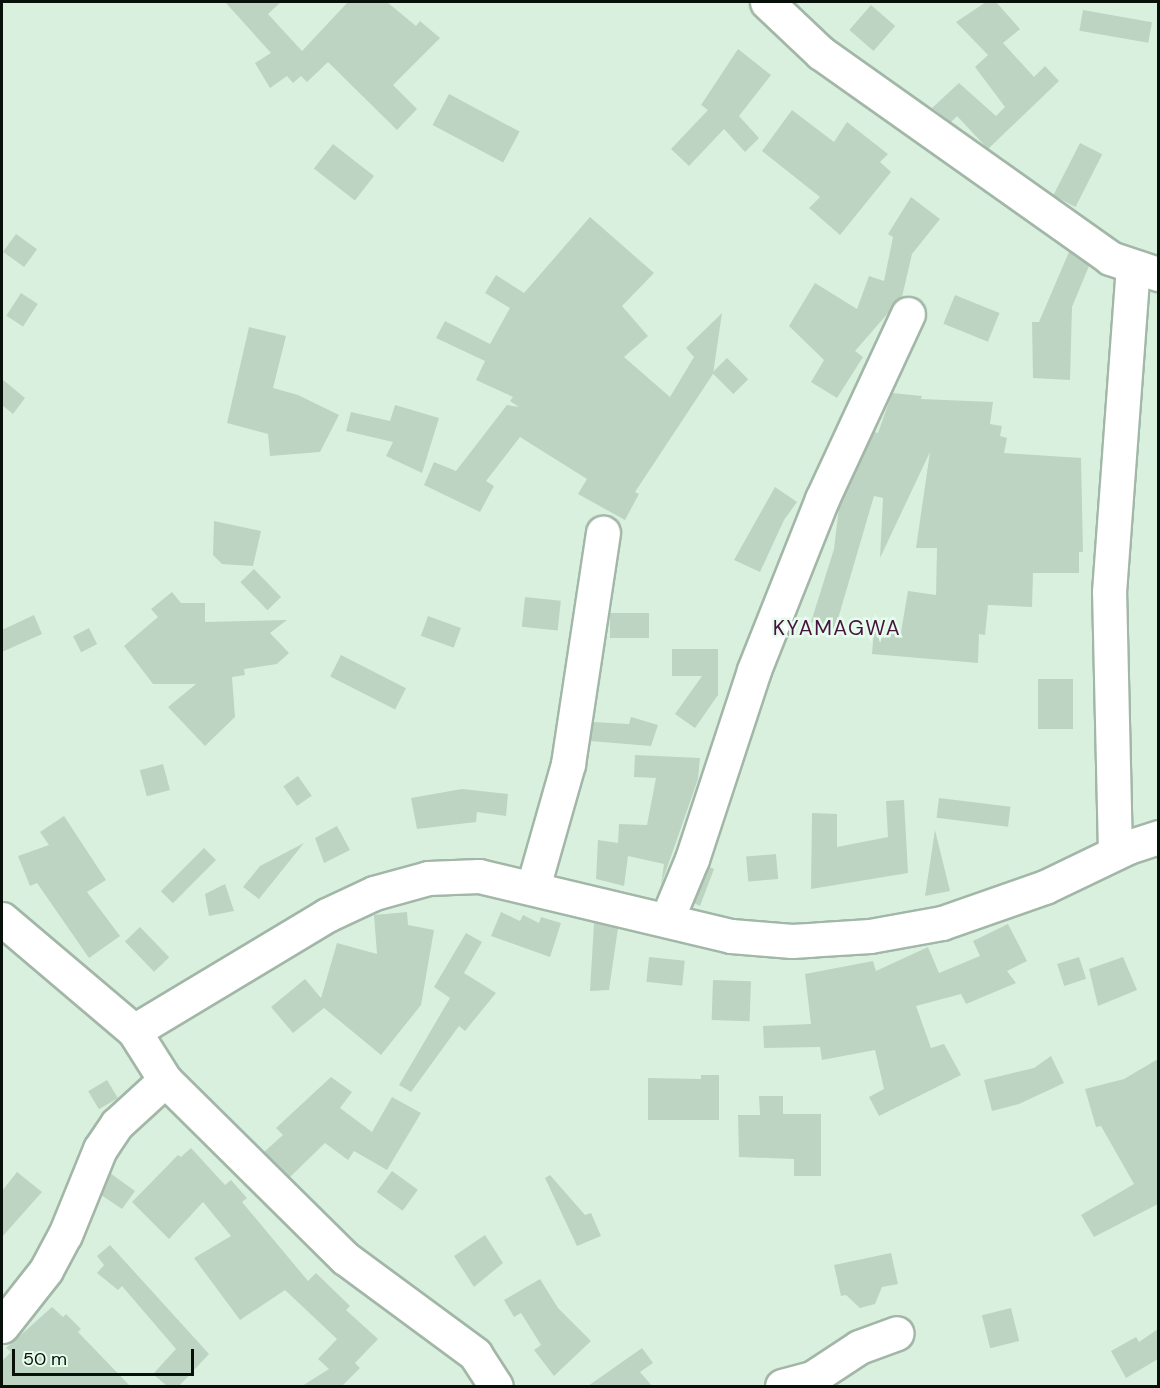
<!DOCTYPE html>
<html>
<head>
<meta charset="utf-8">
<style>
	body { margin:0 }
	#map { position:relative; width:1160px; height:1388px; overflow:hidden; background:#d9f0df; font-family:"DM Sans",sans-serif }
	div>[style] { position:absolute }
	.building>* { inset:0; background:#bed4c3; transform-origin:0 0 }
	.roads { filter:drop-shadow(2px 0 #a2b7a7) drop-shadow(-2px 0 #a2b7a7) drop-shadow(0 2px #a2b7a7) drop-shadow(0 -2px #a2b7a7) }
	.minor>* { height:33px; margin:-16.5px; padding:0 16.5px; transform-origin:16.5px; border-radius:16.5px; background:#fff }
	span { translate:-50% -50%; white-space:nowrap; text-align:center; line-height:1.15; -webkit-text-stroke:5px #e7fdec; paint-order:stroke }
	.quarter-label { font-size:21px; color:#471340; letter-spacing:1.5px }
	.frame { position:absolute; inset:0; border:3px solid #08100a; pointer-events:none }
	.scale { position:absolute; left:12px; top:1349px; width:182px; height:27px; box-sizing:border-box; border:3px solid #08100a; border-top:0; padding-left:8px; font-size:18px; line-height:21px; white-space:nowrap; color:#08100a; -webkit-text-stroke:4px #e7fdec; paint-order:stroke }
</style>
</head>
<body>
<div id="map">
	<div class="building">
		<div style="clip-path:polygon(225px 2px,281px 2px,268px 14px,302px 51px,348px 2px,387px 2px,416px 26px,420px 21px,440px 38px,393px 85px,417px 109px,397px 130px,328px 62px,307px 82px,301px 76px,293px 83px,287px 76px,270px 88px,255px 63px,271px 53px)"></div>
		<div style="clip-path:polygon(986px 2px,996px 2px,1020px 29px,1003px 43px,1034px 77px,1045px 66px,1059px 81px,988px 149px,957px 116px,951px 122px,932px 108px,959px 83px,996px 116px,1005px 107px,975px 67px,988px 55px,956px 22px)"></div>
		<div style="left:871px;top:5px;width:32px;height:33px;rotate:41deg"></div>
		<div style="left:1083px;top:10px;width:70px;height:21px;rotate:10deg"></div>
		<div style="clip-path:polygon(738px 49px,771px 75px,739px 116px,759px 138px,745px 152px,724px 129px,689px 166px,671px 149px,708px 110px,701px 105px)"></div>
		<div style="left:449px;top:94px;width:80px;height:35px;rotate:28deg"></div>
		<div style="clip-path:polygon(792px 110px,834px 142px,847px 122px,888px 154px,880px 162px,891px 172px,840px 235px,809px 208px,820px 197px,762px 151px)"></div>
		<div style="left:1080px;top:143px;width:25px;height:59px;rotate:27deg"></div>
		<div style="left:333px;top:144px;width:52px;height:31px;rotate:38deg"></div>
		<div style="clip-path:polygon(911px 197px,940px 219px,912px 254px,902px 297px,855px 351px,863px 357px,837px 398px,811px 382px,824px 360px,789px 326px,815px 283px,857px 309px,869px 276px,884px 281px,893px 237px,888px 234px)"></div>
		<div style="clip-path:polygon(590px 217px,654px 273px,622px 306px,648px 336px,624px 357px,670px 397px,694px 357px,686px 348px,722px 313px,713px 374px,635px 492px,639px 494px,625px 520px,578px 494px,587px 479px,520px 437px,486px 481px,494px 486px,480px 512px,424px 485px,434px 462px,456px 471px,507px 405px,519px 407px,510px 401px,513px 397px,476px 380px,485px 361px,436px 338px,445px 321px,490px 344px,510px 308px,485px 293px,496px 275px,524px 293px)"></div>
		<div style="left:16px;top:234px;width:26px;height:22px;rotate:36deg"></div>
		<div style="clip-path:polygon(1069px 252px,1089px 266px,1072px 307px,1070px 380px,1033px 378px,1032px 322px,1039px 322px)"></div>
		<div style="left:21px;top:293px;width:20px;height:27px;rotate:33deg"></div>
		<div style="left:955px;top:295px;width:48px;height:31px;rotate:22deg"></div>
		<div style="clip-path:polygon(249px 327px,286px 336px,273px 388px,298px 395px,339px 415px,320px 452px,270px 456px,268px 434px,227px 423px)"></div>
		<div style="left:727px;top:358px;width:30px;height:21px;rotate:45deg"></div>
		<div style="clip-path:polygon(2px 379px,25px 398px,13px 414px,2px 405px)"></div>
		<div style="clip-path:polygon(892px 393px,922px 396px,921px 399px,993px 402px,990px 424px,1002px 426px,1000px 436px,1007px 438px,1004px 453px,1081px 458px,1083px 552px,1079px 552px,1079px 573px,1033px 573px,1032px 607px,988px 605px,985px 635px,979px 634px,978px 663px,872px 654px,874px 630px,901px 632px,908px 591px,936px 595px,937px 548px,916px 548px,930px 452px,880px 558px,883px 498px,874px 496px,835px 629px,811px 622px,834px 549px,839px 507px,874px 432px,878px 433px)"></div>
		<div style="clip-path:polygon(395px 405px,439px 418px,422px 473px,386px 456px,393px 442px,346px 431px,351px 412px,390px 421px)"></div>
		<div style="clip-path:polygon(775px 487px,797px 502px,784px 520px,760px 572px,734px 560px)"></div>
		<div style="clip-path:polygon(214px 521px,261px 531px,253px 566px,222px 564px,213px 555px)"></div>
		<div style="left:254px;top:569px;width:39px;height:19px;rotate:46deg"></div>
		<div style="clip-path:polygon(172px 592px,181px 603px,205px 603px,205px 622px,287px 620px,270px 633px,289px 653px,277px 664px,244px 669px,245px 675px,232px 677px,235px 717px,205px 746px,168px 707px,196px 684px,153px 684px,124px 646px,158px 617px,151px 609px)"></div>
		<div style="left:525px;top:597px;width:36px;height:30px;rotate:6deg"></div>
		<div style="left:610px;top:613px;width:39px;height:25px"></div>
		<div style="clip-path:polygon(34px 615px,42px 634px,2px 652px,2px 630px)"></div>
		<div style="left:428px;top:616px;width:35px;height:21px;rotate:20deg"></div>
		<div style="left:89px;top:628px;width:18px;height:18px;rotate:63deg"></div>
		<div style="clip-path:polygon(672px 649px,718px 649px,718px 695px,695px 728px,675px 714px,702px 676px,672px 676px)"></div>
		<div style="left:341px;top:655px;width:73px;height:24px;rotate:27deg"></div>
		<div style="left:1038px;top:679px;width:35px;height:50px"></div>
		<div style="clip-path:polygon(631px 717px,658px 725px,651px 746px,590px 741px,593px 722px,629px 724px)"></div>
		<div style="clip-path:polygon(635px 755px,700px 758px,698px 779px,661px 885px,664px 864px,628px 856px,624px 886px,596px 879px,598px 840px,618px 843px,619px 824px,647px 825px,656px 778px,634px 777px)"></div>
		<div style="left:163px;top:764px;width:27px;height:24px;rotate:75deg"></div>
		<div style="left:298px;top:776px;width:24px;height:18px;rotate:55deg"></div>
		<div style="clip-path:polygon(462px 789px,508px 794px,506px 816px,477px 812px,476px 822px,417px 829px,411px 798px)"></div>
		<div style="left:939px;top:798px;width:72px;height:20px;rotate:7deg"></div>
		<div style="clip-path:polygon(904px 800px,908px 873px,811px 889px,812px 813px,837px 814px,837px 847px,888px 837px,886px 801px)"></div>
		<div style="clip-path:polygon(64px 816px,106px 880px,87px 892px,120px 936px,89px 958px,37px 883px,30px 886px,18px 856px,49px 845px,40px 832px)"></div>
		<div style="clip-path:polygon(337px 826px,350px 850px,324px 863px,315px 838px)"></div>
		<div style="clip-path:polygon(935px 830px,950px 891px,925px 896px)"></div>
		<div style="clip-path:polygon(304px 843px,259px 899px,243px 887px,260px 866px)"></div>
		<div style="left:204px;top:848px;width:17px;height:61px;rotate:45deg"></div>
		<div style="left:776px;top:854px;width:25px;height:30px;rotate:85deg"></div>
		<div style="clip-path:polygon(709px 867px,714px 869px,700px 906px,694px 903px)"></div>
		<div style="clip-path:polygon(225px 884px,234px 911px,209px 916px,205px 894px)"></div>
		<div style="clip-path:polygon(407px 912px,408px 925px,434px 930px,421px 1005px,381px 1055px,324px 1008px,293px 1033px,271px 1007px,305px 979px,321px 998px,337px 943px,377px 954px,374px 915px)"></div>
		<div style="clip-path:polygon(501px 912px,520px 921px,523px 915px,539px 923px,541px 917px,561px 923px,550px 957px,491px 936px)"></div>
		<div style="clip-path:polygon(594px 923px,618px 928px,609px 990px,590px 991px)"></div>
		<div style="clip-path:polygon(1008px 924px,1027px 961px,1007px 971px,1016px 983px,966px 1004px,961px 994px,916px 1006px,931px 1048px,944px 1044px,961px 1075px,879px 1116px,869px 1097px,884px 1089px,875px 1050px,822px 1060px,820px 1047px,764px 1048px,763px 1026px,811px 1024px,805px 974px,873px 961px,876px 971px,928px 947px,939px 973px,980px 956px,973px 941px)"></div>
		<div style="left:140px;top:927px;width:42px;height:21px;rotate:46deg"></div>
		<div style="clip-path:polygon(466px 933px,482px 942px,464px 973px,496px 993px,465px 1031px,459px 1026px,411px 1092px,399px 1085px,450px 998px,434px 987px)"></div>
		<div style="left:649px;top:957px;width:36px;height:25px;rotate:6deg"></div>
		<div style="left:1079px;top:957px;width:23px;height:23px;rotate:72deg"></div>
		<div style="clip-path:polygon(1123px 957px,1137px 990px,1098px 1006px,1089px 969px)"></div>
		<div style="left:713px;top:980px;width:38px;height:40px;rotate:2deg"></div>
		<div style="clip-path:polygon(1051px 1056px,1064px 1083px,1019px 1104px,992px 1111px,984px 1080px,1034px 1068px)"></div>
		<div style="clip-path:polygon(1158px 1059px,1158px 1204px,1094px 1237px,1081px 1215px,1134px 1184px,1101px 1126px,1096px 1127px,1085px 1089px,1124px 1079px)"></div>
		<div style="clip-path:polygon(701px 1075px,719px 1075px,719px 1120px,648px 1120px,648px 1078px,701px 1079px)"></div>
		<div style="clip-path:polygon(331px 1077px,352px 1092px,340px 1108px,372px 1132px,392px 1097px,421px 1113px,387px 1170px,354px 1151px,348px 1160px,325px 1143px,290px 1177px,264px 1152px,283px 1135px,276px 1128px)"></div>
		<div style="left:107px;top:1080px;width:21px;height:22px;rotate:59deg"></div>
		<div style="clip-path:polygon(759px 1096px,783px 1096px,783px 1114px,821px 1114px,821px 1176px,794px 1176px,794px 1159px,739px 1157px,738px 1115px,760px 1115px)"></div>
		<div style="clip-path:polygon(191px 1148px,225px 1185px,231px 1180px,247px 1198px,242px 1202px,308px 1281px,316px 1273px,350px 1306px,346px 1310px,378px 1339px,355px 1363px,360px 1368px,342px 1386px,302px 1386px,329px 1369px,318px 1359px,337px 1339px,285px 1290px,240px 1320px,194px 1258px,231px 1236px,203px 1202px,169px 1239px,132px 1202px,178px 1155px,181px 1157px)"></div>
		<div style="left:392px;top:1171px;width:32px;height:26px;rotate:36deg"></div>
		<div style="clip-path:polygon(17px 1172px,42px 1192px,2px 1237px,2px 1191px)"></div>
		<div style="clip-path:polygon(110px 1173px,135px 1191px,122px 1209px,101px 1195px)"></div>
		<div style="clip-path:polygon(550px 1175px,585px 1215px,591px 1213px,601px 1236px,577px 1246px,545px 1178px)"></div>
		<div style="clip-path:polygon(485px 1235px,503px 1263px,474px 1287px,454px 1256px)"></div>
		<div style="clip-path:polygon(110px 1245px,209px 1354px,179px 1386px,167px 1386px,153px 1374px,176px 1349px,122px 1286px,118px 1290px,97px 1273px,104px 1265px,97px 1256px)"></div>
		<div style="clip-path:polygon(891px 1253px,898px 1284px,882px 1287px,875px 1304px,860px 1308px,846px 1295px,841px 1296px,834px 1265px)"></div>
		<div style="clip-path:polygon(540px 1279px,558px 1308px,591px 1341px,554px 1376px,534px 1350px,541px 1345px,521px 1313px,514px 1317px,504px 1300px)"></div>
		<div style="clip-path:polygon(52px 1307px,63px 1317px,66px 1314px,81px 1329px,78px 1332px,130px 1386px,2px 1386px,2px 1361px,11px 1352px,6px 1348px)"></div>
		<div style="left:1011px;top:1308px;width:34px;height:30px;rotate:76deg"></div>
		<div style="clip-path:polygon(1158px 1329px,1158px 1359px,1126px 1378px,1111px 1351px,1136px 1337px,1139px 1342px)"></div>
		<div style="clip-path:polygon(642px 1348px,653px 1363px,640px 1372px,652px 1386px,588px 1386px)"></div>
	</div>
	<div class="roads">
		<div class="minor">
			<div style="left:767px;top:2px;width:74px;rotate:43.4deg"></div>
			<div style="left:821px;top:53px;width:354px;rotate:35.3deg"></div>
			<div style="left:1110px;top:258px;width:51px;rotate:18.4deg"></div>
			<div style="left:1115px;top:853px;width:261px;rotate:-91.3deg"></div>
			<div style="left:1109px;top:592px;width:325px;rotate:-85.8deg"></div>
			<div style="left:533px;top:887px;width:128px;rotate:-74.1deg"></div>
			<div style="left:568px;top:764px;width:234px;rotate:-81.4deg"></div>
			<div style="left:2px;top:919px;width:173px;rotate:40.3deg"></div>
			<div style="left:134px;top:1031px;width:58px;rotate:57.7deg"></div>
			<div style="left:165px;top:1080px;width:253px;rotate:44.7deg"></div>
			<div style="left:345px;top:1258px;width:162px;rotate:36.4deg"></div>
			<div style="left:475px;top:1354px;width:38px;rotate:57deg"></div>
			<div style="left:667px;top:919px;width:65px;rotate:-67.4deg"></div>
			<div style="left:692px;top:859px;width:199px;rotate:-71.8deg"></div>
			<div style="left:754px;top:670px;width:184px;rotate:-68.3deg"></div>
			<div style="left:822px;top:499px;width:204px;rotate:-65.1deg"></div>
			<div style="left:134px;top:1031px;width:225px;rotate:-31deg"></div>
			<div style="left:327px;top:915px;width:52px;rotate:-25.1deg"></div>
			<div style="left:374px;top:893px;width:56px;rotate:-15.5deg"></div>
			<div style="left:428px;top:878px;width:51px;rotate:-2.2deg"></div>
			<div style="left:479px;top:876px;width:259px;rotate:13.4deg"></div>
			<div style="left:731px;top:936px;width:61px;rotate:4.7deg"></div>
			<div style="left:792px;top:941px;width:78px;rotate:-3.7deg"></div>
			<div style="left:870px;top:936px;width:73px;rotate:-10.2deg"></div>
			<div style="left:942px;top:923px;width:109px;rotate:-19.3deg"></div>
			<div style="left:1045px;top:887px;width:92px;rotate:-25.7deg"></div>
			<div style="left:1128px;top:847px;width:32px;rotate:-18deg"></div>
			<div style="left:2px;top:1326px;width:71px;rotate:-51.8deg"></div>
			<div style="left:46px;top:1270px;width:40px;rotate:-62deg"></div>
			<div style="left:65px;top:1235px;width:93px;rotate:-67.9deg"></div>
			<div style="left:100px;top:1149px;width:30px;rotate:-56deg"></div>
			<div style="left:117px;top:1124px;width:65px;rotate:-42.5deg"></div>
			<div style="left:782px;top:1386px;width:31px;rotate:-15deg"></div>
			<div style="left:812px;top:1378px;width:56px;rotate:-33.4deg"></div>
			<div style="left:859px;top:1347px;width:40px;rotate:-20.2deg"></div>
		</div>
	</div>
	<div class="quarter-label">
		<span style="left:837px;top:628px">KYAMAGWA</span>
	</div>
	<div class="frame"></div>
	<div class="scale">50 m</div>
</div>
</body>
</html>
